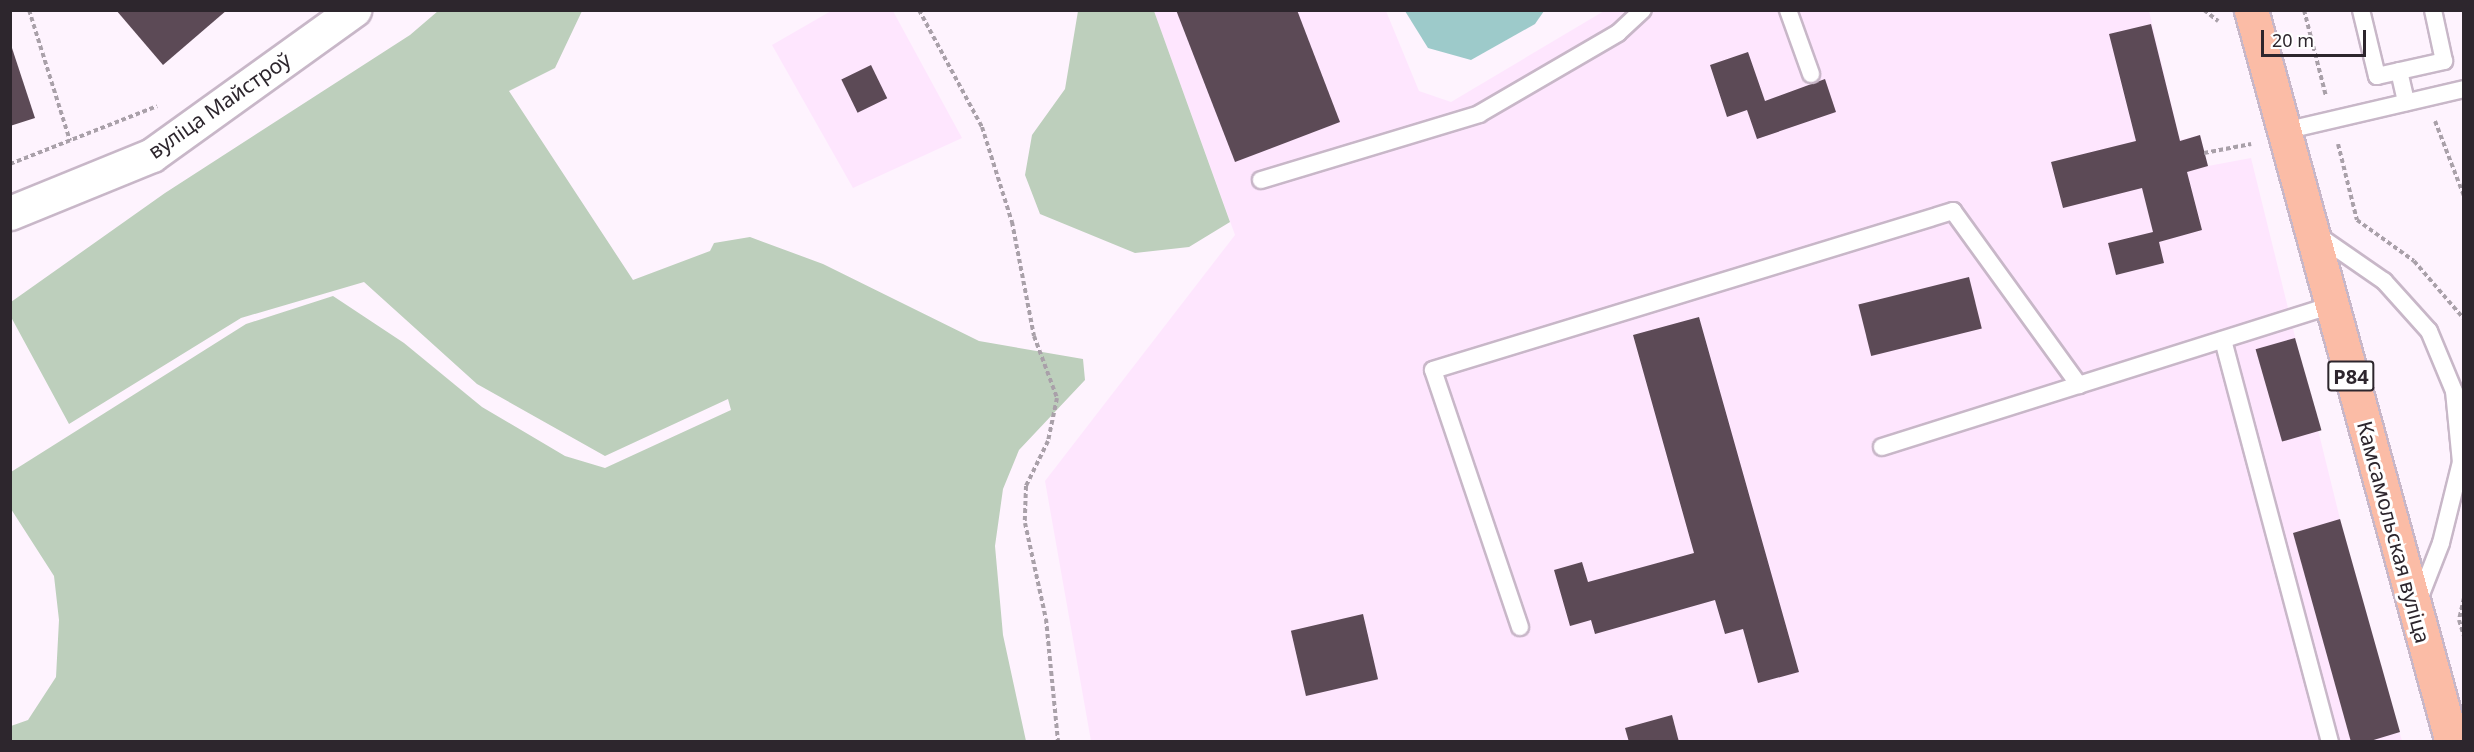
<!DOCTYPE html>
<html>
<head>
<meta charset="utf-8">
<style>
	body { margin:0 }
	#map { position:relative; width:2474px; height:752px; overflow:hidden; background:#fef3fe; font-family:"Noto Sans",sans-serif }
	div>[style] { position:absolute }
	.built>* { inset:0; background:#fee6fe }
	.green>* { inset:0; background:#bdcfbc }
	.water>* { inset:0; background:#9dcaca }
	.building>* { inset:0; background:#5c4a56; transform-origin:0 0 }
	.path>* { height:4px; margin-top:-2px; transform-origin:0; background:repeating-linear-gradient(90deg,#a9a0a9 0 4.5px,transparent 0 7.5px) }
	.roads { filter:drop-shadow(2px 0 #c8b7c8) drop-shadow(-2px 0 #c8b7c8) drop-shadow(0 2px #c8b7c8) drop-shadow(0 -2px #c8b7c8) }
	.service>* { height:16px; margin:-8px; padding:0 8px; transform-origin:8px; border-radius:8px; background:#fff }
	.minor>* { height:33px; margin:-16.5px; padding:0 16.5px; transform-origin:16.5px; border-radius:16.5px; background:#fff }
	.primary>* { height:33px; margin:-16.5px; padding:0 16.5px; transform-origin:16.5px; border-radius:16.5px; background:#fbbca6 }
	span { translate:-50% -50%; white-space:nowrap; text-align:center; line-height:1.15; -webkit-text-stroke:6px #fff; paint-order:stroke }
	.shield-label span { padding:2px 4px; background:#fff; border:2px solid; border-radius:4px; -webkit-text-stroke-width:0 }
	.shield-label { font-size:20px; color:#2d262d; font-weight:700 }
	.street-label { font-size:21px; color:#2d262d }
	.frame { position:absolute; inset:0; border:12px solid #2d262d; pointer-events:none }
	.scale { position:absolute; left:2261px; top:30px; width:105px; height:27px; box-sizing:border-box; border:3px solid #2d262d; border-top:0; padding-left:8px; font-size:18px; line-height:21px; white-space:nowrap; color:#2d262d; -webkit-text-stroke:4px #fff; paint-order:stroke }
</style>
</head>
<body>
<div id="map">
	<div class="built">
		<div style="clip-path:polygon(831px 11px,893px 11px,962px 138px,853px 188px,772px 45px)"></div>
		<div style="clip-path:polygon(1154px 11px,1386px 11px,1419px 91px,1451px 102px,1604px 11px,2149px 11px,2180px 140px,2200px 135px,2208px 166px,2251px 158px,2340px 519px,2402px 741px,1091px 741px,1045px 481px,1235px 235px)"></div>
	</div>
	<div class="green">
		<div style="clip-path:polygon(438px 11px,582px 11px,555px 68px,509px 91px,633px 280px,710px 251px,714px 243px,750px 237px,823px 264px,979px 341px,1083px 359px,1085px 380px,1019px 450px,1003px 489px,995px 546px,1003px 635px,1026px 741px,11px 741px,11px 726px,28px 720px,56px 677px,59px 620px,54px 576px,11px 509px,11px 472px,246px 324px,333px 296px,404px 343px,482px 407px,565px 456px,605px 468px,731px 410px,728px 399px,605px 456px,477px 384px,364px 282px,241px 318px,69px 424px,11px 317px,11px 302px,165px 193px,410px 35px)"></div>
		<div style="clip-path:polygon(1078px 11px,1154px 11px,1230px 222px,1189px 247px,1135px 253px,1040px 214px,1025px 175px,1032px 135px,1065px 89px)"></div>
	</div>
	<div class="water">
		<div style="clip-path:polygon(1405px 11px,1544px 11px,1535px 24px,1471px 60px,1428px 48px)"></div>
	</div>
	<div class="building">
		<div style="clip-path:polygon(116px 10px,227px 10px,163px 65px)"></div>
		<div style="clip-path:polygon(1176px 10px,1297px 10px,1340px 122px,1235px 162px)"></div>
		<div style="clip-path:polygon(2151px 24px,2180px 141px,2200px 135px,2208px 166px,2187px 172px,2202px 230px,2159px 242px,2164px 263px,2116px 275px,2108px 243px,2153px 232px,2142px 188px,2063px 208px,2051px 162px,2136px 141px,2109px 34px)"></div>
		<div style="clip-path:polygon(10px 42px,35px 118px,10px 126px)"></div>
		<div style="clip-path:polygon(1748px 52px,1765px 101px,1825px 79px,1836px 112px,1757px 139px,1747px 110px,1727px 117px,1710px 65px)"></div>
		<div style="left:871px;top:65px;width:37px;height:33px;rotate:64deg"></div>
		<div style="left:1969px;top:277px;width:53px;height:114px;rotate:76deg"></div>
		<div style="clip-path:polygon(1699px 317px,1799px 672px,1758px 683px,1743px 629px,1725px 634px,1715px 600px,1595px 634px,1591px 620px,1570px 626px,1554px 570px,1582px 562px,1588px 582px,1694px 553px,1633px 335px)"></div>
		<div style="left:2295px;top:338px;width:96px;height:41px;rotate:74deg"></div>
		<div style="clip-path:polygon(2340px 519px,2400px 732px,2367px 742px,2351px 742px,2293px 533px)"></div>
		<div style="left:1363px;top:614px;width:67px;height:74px;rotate:77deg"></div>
		<div style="clip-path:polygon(1672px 715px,1679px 742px,1629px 742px,1625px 728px)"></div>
	</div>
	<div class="path">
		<div style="left:29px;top:10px;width:137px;rotate:72.6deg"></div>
		<div style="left:919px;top:10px;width:133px;rotate:61.7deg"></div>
		<div style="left:982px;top:127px;width:100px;rotate:72.5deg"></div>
		<div style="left:1012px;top:222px;width:116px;rotate:79.1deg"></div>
		<div style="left:1034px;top:336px;width:66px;rotate:69.6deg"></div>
		<div style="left:1057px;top:398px;width:44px;rotate:101.8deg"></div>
		<div style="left:1048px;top:441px;width:50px;rotate:116.1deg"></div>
		<div style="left:1026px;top:486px;width:37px;rotate:92deg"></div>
		<div style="left:1025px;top:523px;width:98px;rotate:77.7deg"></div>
		<div style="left:1046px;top:619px;width:124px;rotate:84.4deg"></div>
		<div style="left:2204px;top:10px;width:18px;rotate:38deg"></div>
		<div style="left:2304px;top:10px;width:89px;rotate:75.7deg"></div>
		<div style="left:2435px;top:121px;width:80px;rotate:68.9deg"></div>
		<div style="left:2338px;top:144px;width:78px;rotate:76deg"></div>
		<div style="left:2357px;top:220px;width:70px;rotate:35.7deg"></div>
		<div style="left:2414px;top:261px;width:77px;rotate:49.2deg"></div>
		<div style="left:2204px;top:153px;width:48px;rotate:-10.8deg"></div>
		<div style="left:10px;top:164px;width:158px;rotate:-21.5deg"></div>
		<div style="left:2464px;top:598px;width:23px;rotate:103deg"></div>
		<div style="left:2459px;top:620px;width:17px;rotate:73deg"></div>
	</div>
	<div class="roads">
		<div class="service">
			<div style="left:1788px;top:10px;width:68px;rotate:70.2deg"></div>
			<div style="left:2361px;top:10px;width:68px;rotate:76.4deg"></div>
			<div style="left:2377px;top:76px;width:69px;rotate:-12.6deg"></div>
			<div style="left:2444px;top:61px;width:52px;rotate:-102.2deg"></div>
			<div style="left:2399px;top:71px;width:32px;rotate:77deg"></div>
			<div style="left:2284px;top:131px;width:185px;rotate:-13.1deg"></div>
			<div style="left:1261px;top:180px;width:228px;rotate:-16.8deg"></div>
			<div style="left:1479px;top:114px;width:161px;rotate:-30.2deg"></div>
			<div style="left:1618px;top:33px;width:34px;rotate:-43deg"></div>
			<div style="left:2316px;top:234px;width:83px;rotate:34.7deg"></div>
			<div style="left:2384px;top:281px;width:67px;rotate:48deg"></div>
			<div style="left:2429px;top:331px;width:65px;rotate:67.4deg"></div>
			<div style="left:2454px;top:391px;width:71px;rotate:84.4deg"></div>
			<div style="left:2461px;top:462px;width:83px;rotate:103.9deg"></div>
			<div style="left:2441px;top:543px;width:63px;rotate:111.3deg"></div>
			<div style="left:2223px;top:340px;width:416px;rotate:75.1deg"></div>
			<div style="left:1882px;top:447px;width:472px;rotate:-17.5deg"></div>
			<div style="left:1520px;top:627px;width:271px;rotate:-108.7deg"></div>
			<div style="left:1433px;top:370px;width:544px;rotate:-17deg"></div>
			<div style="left:1953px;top:211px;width:215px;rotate:54.1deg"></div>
		</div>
		<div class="minor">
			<div style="left:10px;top:213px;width:153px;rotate:-22.2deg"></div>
			<div style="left:152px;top:155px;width:249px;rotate:-35.7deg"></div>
		</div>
		<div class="primary">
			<div style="left:2251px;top:10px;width:759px;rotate:74.65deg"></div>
		</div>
	</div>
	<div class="shield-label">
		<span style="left:2351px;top:376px">Р84</span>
	</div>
	<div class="street-label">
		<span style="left:219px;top:105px;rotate:-35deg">вуліца Майстроў</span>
		<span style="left:2394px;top:532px;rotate:75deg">Камсамольская вуліца</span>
	</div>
	<div class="frame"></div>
	<div class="scale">20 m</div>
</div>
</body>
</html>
